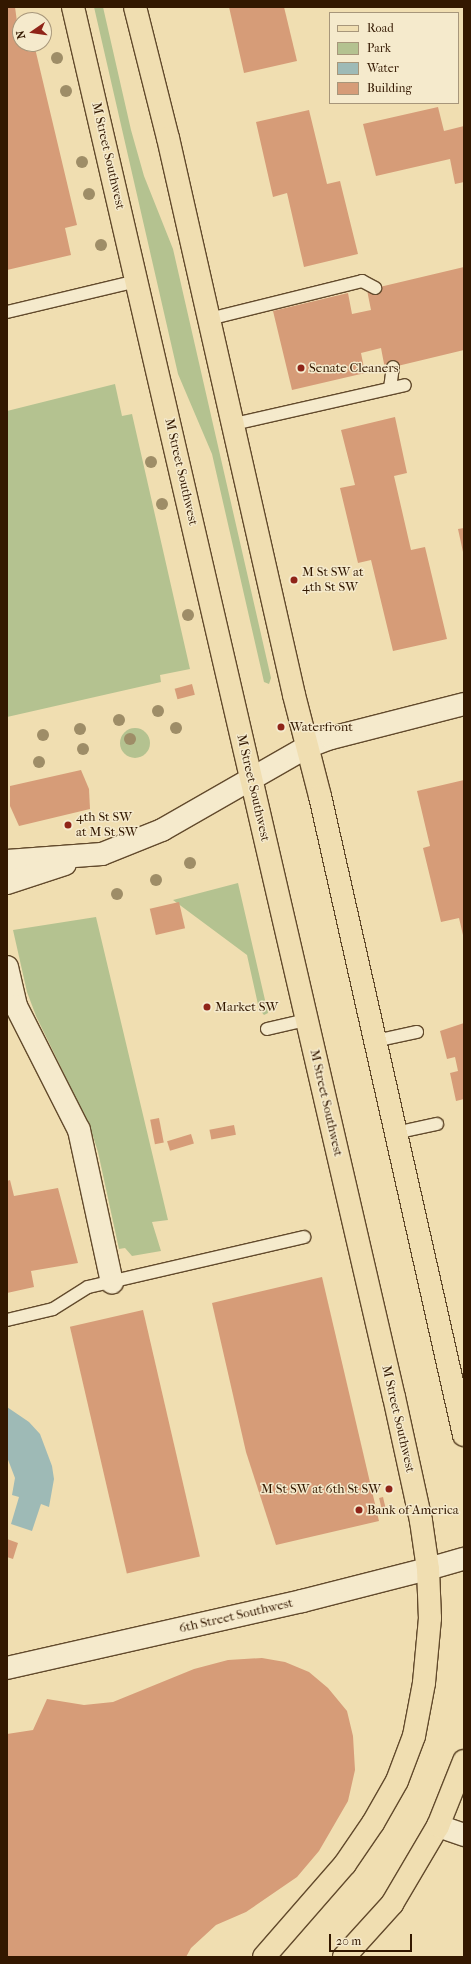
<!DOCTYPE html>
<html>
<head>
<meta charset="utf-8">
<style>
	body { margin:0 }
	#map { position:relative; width:471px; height:1964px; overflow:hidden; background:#f0deb1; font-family:"IM FELL French Canon",serif }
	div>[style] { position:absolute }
	.green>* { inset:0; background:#b4c290 }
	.round { border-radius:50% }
	.water>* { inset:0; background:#9ebab6 }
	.building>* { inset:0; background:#d69c78; transform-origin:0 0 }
	.roads { filter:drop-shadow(1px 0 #624a2c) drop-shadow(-1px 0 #624a2c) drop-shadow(0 1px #624a2c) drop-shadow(0 -1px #624a2c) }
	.lane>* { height:12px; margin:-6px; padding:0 6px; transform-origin:6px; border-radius:6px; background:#f5eacc }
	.street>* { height:22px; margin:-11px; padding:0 11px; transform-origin:11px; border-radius:11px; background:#f5eacc }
	.secondary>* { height:22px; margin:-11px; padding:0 11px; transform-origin:11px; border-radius:11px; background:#f5eacc }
	.primary>* { height:22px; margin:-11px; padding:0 11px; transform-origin:11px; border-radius:11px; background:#f0deb1 }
	.trees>* { width:12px; height:12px; margin:-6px; border-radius:50%; background:#9e8d67 }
	.dots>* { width:11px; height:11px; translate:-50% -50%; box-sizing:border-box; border:2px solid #f5eacc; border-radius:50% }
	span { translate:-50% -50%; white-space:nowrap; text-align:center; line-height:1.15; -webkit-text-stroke:3px #f5eacc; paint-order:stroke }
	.street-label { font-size:13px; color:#331800 }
	.poi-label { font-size:13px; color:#331800 }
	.left { translate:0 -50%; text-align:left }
	.right { translate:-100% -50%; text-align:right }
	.frame { position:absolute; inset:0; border:8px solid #331800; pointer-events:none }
	.legend { position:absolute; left:329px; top:12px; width:130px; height:92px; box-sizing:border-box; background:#f5eacc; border:1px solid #a7967a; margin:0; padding:5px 7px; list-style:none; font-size:12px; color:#331800 }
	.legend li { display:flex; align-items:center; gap:8px; height:20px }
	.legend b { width:20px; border:1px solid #a7967a }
	.north { position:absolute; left:12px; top:12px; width:40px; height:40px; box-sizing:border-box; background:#f5eacc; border:1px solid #a7967a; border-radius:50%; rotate:257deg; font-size:11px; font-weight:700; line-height:16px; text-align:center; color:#331800 }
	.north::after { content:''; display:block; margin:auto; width:14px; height:18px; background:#8f2418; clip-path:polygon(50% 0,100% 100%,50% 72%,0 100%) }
	.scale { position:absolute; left:329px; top:1934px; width:83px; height:18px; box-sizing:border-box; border:2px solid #331800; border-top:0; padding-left:5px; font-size:12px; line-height:14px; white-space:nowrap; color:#331800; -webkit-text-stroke:3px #f5eacc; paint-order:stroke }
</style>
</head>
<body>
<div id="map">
	<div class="green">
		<div style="clip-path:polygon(94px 7px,103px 7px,131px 130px,144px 176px,173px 249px,271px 678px,269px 684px,264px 682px,212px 454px,178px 374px)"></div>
		<div style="clip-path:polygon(115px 384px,122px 416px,132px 414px,190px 669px,160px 675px,161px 682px,7px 717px,7px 411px)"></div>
		<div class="round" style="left:120px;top:728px;width:30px;height:30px"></div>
		<div style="clip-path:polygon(238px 883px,268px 1013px,264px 1015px,259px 1009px,247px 955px,173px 900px)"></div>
		<div style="clip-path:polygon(96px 917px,168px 1220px,152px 1222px,161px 1251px,132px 1256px,125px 1248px,119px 1249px,98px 1152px,90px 1127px,36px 1016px,27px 992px,13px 930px)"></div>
	</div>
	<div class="water">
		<div style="clip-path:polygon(7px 1407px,29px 1422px,40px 1434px,52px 1466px,54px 1479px,49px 1507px,41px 1504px,32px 1531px,11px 1524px,19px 1497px,12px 1495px,15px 1478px,7px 1457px)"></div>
	</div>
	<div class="building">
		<div style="clip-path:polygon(15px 7px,20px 44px,34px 44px,77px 225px,65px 228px,71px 255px,7px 270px,7px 8px)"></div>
		<div style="clip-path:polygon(229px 7px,284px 7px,297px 61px,244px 73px)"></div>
		<div style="clip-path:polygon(438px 107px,444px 131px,464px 126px,464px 182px,455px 184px,450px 159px,376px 176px,363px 124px)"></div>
		<div style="clip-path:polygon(309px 110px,327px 184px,340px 181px,358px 254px,304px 267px,287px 193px,273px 197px,256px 122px)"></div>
		<div style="clip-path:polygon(464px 267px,464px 350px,385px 369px,381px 348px,361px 353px,365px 373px,292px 390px,273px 311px,348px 293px,352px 314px,371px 310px,367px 290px)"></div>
		<div style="clip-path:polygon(395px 417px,407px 473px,394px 476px,411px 550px,425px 547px,447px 639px,393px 651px,371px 560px,358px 563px,340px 488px,355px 485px,341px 430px)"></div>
		<div style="clip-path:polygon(464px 528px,464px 552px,463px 552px,458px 529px)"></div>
		<div style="left:192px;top:684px;width:11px;height:18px;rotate:75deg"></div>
		<div style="clip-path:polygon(81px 770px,89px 789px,90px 809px,19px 826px,10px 806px,10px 786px)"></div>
		<div style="clip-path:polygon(464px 780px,464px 935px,463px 935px,459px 918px,441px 922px,423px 848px,430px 846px,417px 791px)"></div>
		<div style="left:179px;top:902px;width:27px;height:30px;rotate:77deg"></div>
		<div style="clip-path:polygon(464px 1023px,464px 1099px,456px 1101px,450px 1073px,458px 1071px,455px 1057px,447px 1059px,440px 1031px)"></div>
		<div style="left:159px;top:1118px;width:25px;height:9px;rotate:79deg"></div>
		<div style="left:234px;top:1125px;width:10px;height:25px;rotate:79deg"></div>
		<div style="left:191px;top:1134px;width:10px;height:25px;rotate:73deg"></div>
		<div style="clip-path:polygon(10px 1180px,14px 1196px,58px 1188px,78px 1263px,31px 1271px,34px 1287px,7px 1293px,7px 1181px)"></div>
		<div style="clip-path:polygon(322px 1277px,379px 1521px,276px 1545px,246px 1452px,212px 1303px)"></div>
		<div style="left:143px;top:1310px;width:253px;height:75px;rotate:77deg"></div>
		<div style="left:383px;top:1497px;width:17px;height:4px;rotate:77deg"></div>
		<div style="clip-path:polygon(7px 1539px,18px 1543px,13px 1559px,7px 1557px)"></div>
		<div style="clip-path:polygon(262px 1658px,285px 1662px,309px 1672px,328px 1688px,347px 1711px,353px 1736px,355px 1770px,348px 1801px,319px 1851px,297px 1877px,246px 1912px,216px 1925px,191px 1948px,186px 1957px,7px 1957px,7px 1734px,33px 1730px,47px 1699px,84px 1705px,113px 1702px,194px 1669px,228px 1660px)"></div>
	</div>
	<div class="roads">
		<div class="lane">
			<div style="left:7px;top:312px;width:134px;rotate:-13.4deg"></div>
			<div style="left:209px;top:319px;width:158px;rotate:-13.9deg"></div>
			<div style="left:362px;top:281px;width:15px;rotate:28deg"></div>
			<div style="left:390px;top:388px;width:21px;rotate:-82deg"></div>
			<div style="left:234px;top:424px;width:175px;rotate:-12.8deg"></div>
			<div style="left:267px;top:1029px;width:40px;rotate:-13deg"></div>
			<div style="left:375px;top:1041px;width:43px;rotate:-12.1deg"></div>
			<div style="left:395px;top:1133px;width:43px;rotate:-12.1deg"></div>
			<div style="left:7px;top:1320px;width:47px;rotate:-13.4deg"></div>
			<div style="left:53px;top:1309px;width:41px;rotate:-32.2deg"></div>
			<div style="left:88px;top:1287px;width:222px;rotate:-13deg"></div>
		</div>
		<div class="street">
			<div style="left:7px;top:967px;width:40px;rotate:77deg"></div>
			<div style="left:16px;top:1006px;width:139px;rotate:63.1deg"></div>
			<div style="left:79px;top:1130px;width:156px;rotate:77.8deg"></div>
			<div style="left:428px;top:1569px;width:37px;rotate:-16deg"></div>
			<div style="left:438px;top:1826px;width:28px;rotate:19deg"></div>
		</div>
		<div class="secondary">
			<div style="left:7px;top:861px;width:95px;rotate:-4.2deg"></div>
			<div style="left:102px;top:854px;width:65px;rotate:-21.8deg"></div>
			<div style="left:162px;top:830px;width:167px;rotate:-29.8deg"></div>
			<div style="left:307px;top:747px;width:26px;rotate:-21deg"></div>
			<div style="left:331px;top:738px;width:137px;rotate:-14.3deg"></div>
			<div style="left:7px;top:883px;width:61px;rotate:-18.1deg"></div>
			<div style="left:7px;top:1668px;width:303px;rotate:-12.8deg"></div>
			<div style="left:302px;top:1601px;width:130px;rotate:-14.3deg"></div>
		</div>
		<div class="primary">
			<div style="left:73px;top:7px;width:1427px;rotate:77deg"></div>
			<div style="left:394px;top:1397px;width:127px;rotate:77.7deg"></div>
			<div style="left:421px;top:1521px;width:49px;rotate:81.7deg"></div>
			<div style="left:428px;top:1569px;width:49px;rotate:87.7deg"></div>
			<div style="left:430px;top:1618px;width:65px;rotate:95.3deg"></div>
			<div style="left:424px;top:1683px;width:54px;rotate:100.7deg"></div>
			<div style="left:414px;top:1736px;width:48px;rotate:110.7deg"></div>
			<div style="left:397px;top:1781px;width:48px;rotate:119.7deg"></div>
			<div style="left:373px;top:1823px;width:50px;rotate:124.3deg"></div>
			<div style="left:345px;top:1864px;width:123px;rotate:131.1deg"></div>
			<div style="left:135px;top:7px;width:135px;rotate:75.9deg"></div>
			<div style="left:168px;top:138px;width:571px;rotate:77.25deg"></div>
			<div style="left:294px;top:695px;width:104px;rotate:75.6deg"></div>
			<div style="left:320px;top:796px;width:655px;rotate:77.3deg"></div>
			<div style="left:344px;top:1957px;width:72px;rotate:-47.8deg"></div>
			<div style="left:392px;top:1904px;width:91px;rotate:-59.5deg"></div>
			<div style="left:438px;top:1826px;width:70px;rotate:-68.2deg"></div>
		</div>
	</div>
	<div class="trees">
		<div style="left:57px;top:58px"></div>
		<div style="left:66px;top:91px"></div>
		<div style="left:82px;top:162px"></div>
		<div style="left:89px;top:194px"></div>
		<div style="left:101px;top:245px"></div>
		<div style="left:151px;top:462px"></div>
		<div style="left:162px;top:504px"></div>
		<div style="left:188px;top:615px"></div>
		<div style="left:158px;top:711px"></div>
		<div style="left:119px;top:720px"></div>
		<div style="left:176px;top:728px"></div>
		<div style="left:80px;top:729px"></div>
		<div style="left:43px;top:735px"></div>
		<div style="left:130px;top:739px"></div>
		<div style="left:83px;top:749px"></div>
		<div style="left:39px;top:762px"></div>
		<div style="left:190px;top:863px"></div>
		<div style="left:156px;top:880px"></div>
		<div style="left:117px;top:894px"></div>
	</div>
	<div class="dots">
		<div style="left:301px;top:368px;background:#8f2418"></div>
		<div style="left:294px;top:580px;background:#8f2418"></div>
		<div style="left:281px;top:727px;background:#8f2418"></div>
		<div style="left:68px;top:825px;background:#8f2418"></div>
		<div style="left:207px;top:1007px;background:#8f2418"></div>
		<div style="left:389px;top:1489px;background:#8f2418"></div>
		<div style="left:359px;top:1510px;background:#8f2418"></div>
	</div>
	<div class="street-label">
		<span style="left:108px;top:156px;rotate:77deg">M Street Southwest</span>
		<span style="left:181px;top:472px;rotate:77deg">M Street Southwest</span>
		<span style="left:253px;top:788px;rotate:77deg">M Street Southwest</span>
		<span style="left:326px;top:1103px;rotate:77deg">M Street Southwest</span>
		<span style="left:398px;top:1419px;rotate:77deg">M Street Southwest</span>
		<span style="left:236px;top:1616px;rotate:-13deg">6th Street Southwest</span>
	</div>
	<div class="poi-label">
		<span class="left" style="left:309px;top:368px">Senate Cleaners</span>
		<span class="left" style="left:302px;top:580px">M St SW at<br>4th St SW</span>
		<span class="left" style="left:290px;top:727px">Waterfront</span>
		<span class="left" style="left:76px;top:825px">4th St SW<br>at M St SW</span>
		<span class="left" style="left:215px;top:1007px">Market SW</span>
		<span class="right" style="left:381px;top:1489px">M St SW at 6th St SW</span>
		<span class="left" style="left:367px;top:1510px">Bank of America</span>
	</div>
	<div class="frame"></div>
	<ul class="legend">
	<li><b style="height:5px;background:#f0deb1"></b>Road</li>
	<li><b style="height:11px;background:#b4c290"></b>Park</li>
	<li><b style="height:11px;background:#9ebab6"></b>Water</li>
	<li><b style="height:11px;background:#d69c78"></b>Building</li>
	</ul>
	<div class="north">N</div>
	<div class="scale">20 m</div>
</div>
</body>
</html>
